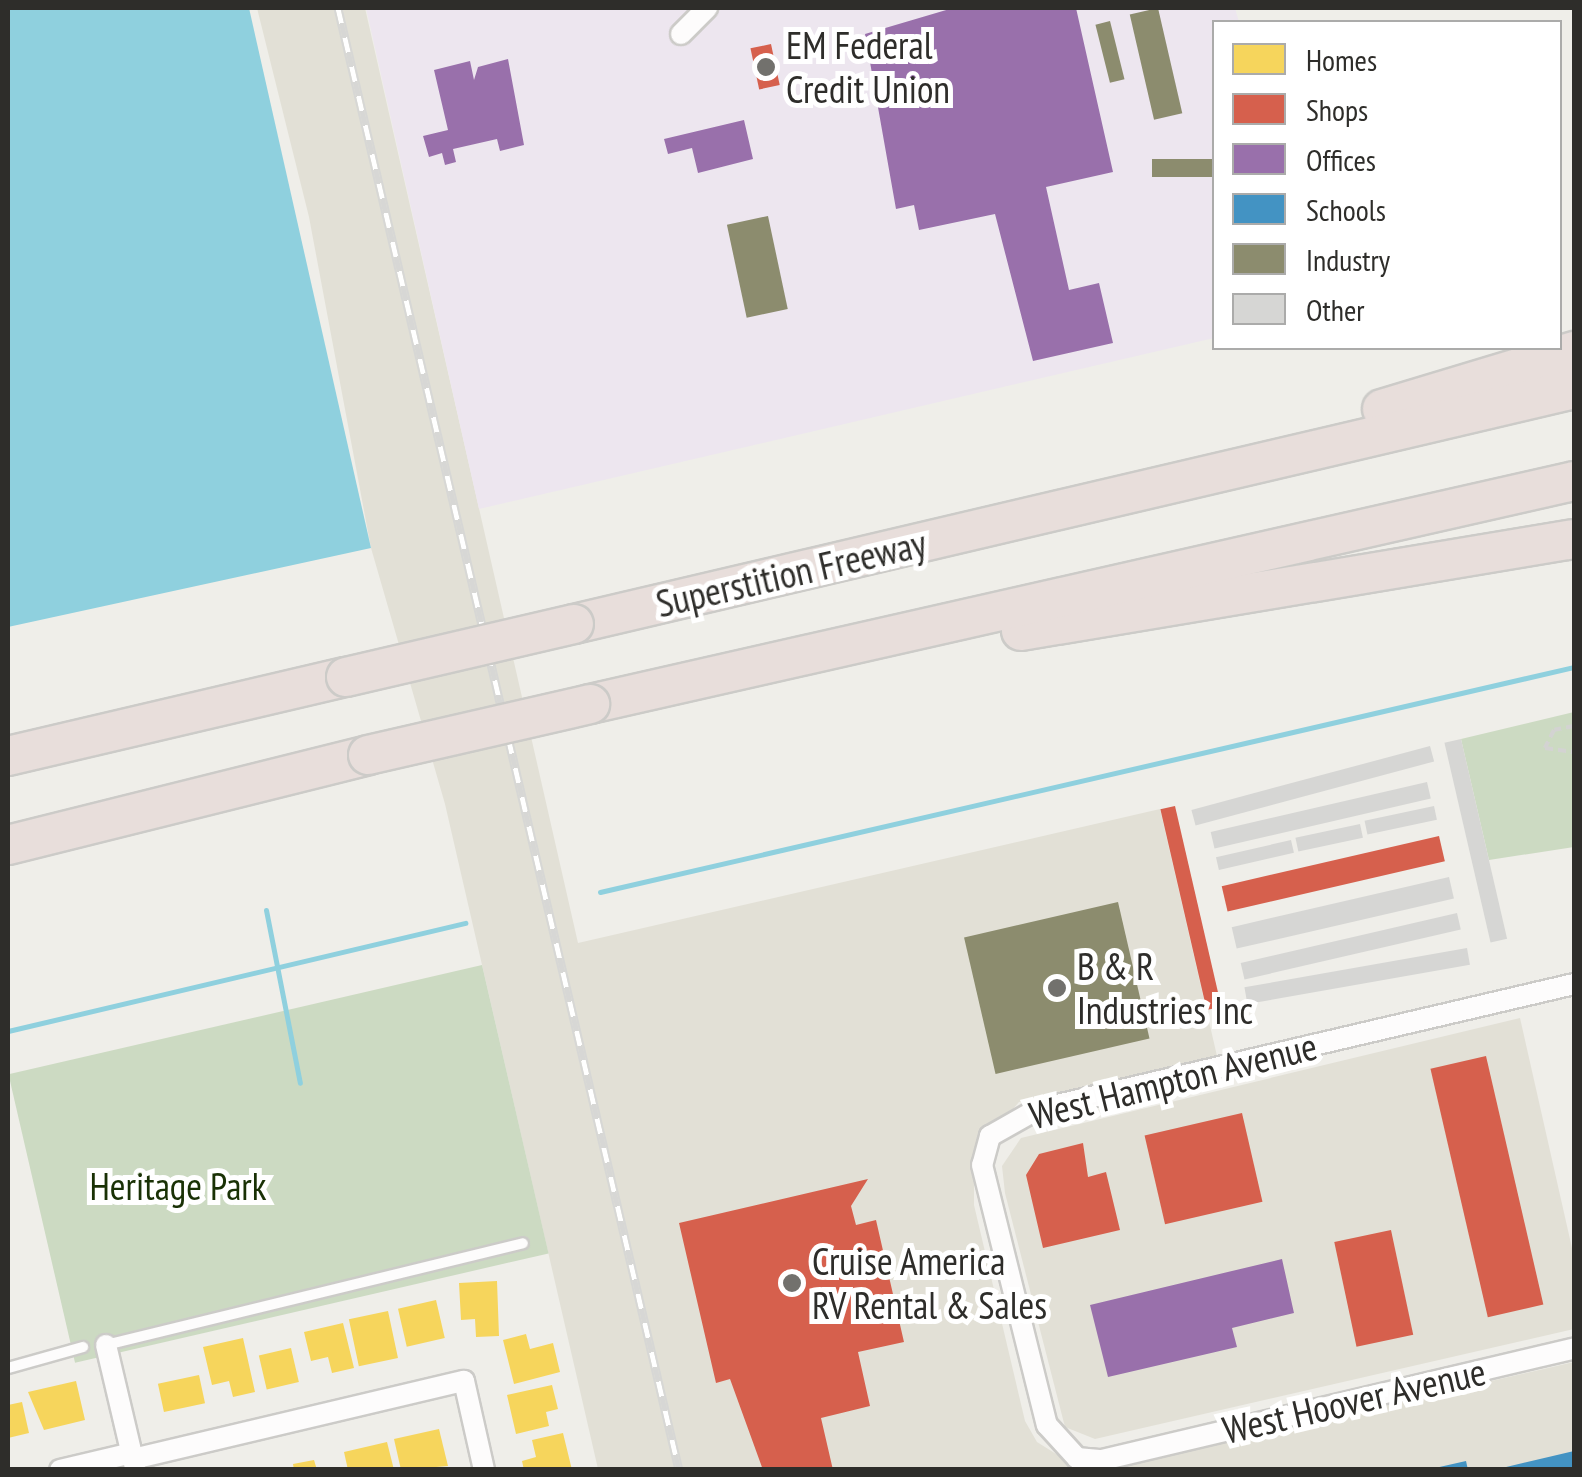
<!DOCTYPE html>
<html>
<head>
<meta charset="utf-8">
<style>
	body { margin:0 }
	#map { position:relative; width:1582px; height:1477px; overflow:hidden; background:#efeee9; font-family:"PT Sans Narrow",sans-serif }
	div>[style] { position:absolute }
	.built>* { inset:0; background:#e2e0d6 }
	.industrial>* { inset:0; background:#ede6ef }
	.green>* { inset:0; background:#ccdac2; transform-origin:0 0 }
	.water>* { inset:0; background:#8fd0de }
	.homes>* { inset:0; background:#f6d55c; transform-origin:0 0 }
	.shops>* { inset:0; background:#d6604d; transform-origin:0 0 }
	.offices>* { inset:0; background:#9970ab }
	.schools>* { inset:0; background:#4393c3 }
	.industry>* { inset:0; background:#8c8c6e; transform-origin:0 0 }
	.stream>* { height:5px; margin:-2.5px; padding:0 2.5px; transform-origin:2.5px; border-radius:2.5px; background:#8fd0de }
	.building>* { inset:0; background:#d6d6d4; transform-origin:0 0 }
	.path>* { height:4px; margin-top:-2px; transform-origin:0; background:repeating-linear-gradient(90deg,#d3d3d2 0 8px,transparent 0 13px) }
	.roads { filter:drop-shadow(2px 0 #cccbc8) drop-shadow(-2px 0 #cccbc8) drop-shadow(0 2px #cccbc8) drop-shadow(0 -2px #cccbc8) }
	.lane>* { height:10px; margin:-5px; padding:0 5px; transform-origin:5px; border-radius:5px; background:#fdfcfc }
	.street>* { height:20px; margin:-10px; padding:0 10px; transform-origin:10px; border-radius:10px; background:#fdfcfc }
	.highway>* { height:38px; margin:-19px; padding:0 19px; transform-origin:19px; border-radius:19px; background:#e8dedb }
	.rail>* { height:9px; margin-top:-4.5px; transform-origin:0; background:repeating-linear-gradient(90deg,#fff 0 15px,#d7d7d5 0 30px); box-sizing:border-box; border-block:2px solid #d7d7d5 }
	.bridges { filter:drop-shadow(2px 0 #cccbc8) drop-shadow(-2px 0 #cccbc8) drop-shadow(0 2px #cccbc8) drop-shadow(0 -2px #cccbc8) }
	.highway-bridge>* { height:38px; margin:-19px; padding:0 19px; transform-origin:19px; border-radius:19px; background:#e8dedb }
	.dots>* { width:28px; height:28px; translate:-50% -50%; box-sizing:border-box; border:5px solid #fff; border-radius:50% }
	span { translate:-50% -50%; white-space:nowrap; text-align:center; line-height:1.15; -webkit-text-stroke:10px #fff; paint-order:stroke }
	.poi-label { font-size:38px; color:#2e2d2a }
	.left { translate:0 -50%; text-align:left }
	.street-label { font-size:38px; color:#2e2d2a }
	.park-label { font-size:38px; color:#193105 }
	.frame { position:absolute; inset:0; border:10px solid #2e2d2a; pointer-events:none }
	.legend { position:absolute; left:1212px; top:20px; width:350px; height:330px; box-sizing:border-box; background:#fff; border:2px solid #ababaa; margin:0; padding:12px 18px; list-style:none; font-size:30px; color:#2e2d2a }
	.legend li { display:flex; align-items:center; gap:20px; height:50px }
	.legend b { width:50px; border:2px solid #ababaa }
</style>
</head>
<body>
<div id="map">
	<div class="built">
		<div style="clip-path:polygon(257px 8px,365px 8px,578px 943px,1160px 809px,1217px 1056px,1019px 1102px,974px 1153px,974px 1205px,1025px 1421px,1037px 1442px,1080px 1469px,598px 1469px,445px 804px,371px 548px,309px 217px)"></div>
		<div style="clip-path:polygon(1520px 1018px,1574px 1257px,1574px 1329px,1095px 1439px,1065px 1427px,1005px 1193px,1002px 1166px,1021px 1138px)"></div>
		<div style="clip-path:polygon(1574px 1362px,1574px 1469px,1110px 1469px)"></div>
	</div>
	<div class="industrial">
		<div style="clip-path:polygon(366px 8px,1235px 8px,1239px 22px,1214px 22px,1214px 338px,479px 509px)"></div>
	</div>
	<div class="green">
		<div style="clip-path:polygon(1574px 712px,1574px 847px,1489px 860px,1461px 739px)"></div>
		<div style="left:482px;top:965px;width:296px;height:486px;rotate:77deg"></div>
	</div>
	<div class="water">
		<div style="clip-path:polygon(8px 8px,249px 8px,371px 548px,8px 627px)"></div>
	</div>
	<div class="homes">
		<div style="clip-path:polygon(497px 1281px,499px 1336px,476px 1337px,475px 1319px,461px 1320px,459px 1283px)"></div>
		<div style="left:436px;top:1300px;width:39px;height:39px;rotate:77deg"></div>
		<div style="left:388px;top:1311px;width:48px;height:40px;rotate:78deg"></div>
		<div style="clip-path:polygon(343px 1323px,354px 1368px,332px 1373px,328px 1357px,311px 1361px,304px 1332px)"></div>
		<div style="clip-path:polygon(526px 1334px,530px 1349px,553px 1343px,560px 1372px,514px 1384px,503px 1340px)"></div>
		<div style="clip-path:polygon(243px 1338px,255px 1392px,233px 1397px,229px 1381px,212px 1385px,203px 1347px)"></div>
		<div style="left:291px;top:1348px;width:35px;height:33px;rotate:77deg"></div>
		<div style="left:199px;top:1375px;width:29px;height:42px;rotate:78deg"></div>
		<div style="clip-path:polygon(76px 1381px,85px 1420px,44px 1430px,28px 1392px)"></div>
		<div style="clip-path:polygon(552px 1385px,558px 1409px,546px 1412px,549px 1426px,516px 1434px,507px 1395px)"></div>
		<div style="clip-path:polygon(22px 1402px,29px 1433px,8px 1438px,8px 1405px)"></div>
		<div style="clip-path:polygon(439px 1429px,448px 1466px,401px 1470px,394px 1439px)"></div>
		<div style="clip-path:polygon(563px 1433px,572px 1470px,524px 1470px,522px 1461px,536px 1457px,532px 1440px)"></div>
		<div style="clip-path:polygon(387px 1442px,394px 1470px,348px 1470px,344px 1452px)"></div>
		<div style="clip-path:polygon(314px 1460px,317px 1470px,294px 1470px,293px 1464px)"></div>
	</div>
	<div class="shops">
		<div style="left:771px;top:44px;width:42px;height:21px;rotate:78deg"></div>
		<div style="left:1175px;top:806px;width:206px;height:15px;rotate:77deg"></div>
		<div style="left:1439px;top:836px;width:26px;height:223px;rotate:77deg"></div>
		<div style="left:1486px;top:1056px;width:255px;height:57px;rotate:77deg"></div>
		<div style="left:1242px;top:1113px;width:91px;height:100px;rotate:77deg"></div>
		<div style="clip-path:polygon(1083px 1143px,1088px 1177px,1106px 1172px,1120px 1230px,1043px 1248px,1026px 1175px,1039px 1154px)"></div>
		<div style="clip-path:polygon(868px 1179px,851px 1206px,856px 1225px,876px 1220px,904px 1342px,858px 1352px,870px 1406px,821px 1418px,833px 1470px,763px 1470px,730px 1379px,716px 1383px,679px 1223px)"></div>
		<div style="left:1391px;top:1230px;width:107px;height:58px;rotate:78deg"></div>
	</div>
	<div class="offices">
		<div style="clip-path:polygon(953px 8px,1076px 8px,1113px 172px,1046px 187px,1069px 290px,1099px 283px,1113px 343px,1033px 361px,995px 214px,919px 230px,914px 205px,896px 209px,865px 34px)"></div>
		<div style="clip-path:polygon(508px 59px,524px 145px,500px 151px,497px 139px,453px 149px,456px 162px,445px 165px,442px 153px,429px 157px,423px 136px,448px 130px,434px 70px,470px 61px,474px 80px,478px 67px)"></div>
		<div style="clip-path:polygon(744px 120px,753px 159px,698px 173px,692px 148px,668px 154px,664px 139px)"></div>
		<div style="clip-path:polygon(1282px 1259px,1294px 1313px,1232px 1328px,1237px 1347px,1108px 1377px,1090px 1305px)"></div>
	</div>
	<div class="schools">
		<div style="clip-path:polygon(1574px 1451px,1574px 1470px,1502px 1470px,1502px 1468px)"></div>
		<div style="clip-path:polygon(1466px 1461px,1468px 1470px,1435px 1470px,1435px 1468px)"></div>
	</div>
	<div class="industry">
		<div style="left:1158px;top:8px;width:108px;height:29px;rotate:77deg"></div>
		<div style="left:1110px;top:21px;width:60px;height:15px;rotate:76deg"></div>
		<div style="left:1214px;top:159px;width:18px;height:62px;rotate:90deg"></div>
		<div style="left:768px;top:216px;width:95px;height:42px;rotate:78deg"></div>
		<div style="left:1118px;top:902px;width:140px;height:158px;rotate:77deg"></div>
	</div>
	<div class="stream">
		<div style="left:600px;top:892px;width:1000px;rotate:-13.01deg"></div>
		<div style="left:266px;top:910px;width:176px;rotate:78.9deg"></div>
		<div style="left:8px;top:1031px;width:470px;rotate:-13.3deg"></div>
	</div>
	<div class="building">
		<div style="left:1461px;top:739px;width:205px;height:17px;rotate:77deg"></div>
		<div style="left:1430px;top:746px;width:16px;height:247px;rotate:75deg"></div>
		<div style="left:1427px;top:782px;width:17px;height:222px;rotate:77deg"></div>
		<div style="left:1434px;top:806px;width:14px;height:71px;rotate:78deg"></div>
		<div style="left:1360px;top:824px;width:14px;height:66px;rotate:78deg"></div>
		<div style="left:1291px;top:840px;width:13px;height:77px;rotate:77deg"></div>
		<div style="left:1449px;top:877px;width:22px;height:223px;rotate:77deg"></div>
		<div style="left:1457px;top:913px;width:17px;height:222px;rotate:77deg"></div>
		<div style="left:1467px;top:948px;width:17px;height:226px;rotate:80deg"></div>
	</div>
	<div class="path">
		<div style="left:1574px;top:726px;width:20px;rotate:169deg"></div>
		<div style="left:1554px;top:730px;width:20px;rotate:117deg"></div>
		<div style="left:1545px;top:748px;width:29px;rotate:8deg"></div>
		<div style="left:1574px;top:779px;width:5px;rotate:90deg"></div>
	</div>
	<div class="roads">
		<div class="lane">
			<div style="left:106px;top:1345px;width:429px;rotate:-13.7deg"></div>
			<div style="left:8px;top:1368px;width:78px;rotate:-15.6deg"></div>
		</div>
		<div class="street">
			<div style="left:681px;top:34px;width:37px;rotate:-45deg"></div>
			<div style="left:1574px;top:984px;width:553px;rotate:166.82deg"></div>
			<div style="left:1036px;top:1110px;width:53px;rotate:150.5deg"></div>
			<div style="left:990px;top:1136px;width:30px;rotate:105deg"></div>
			<div style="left:982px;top:1165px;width:268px;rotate:76deg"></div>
			<div style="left:1047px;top:1425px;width:45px;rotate:47.7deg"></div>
			<div style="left:1077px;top:1458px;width:25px;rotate:5deg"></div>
			<div style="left:1102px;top:1460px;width:485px;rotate:-13.3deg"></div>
			<div style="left:106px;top:1345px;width:126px;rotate:76.7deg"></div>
			<div style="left:133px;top:1459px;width:340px;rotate:-13.3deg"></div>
			<div style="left:464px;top:1381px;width:91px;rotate:77.3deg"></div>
			<div style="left:60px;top:1470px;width:74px;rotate:-13.3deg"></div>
		</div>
		<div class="highway">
			<div style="left:1382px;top:409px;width:201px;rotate:-16.8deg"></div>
			<div style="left:574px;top:624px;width:1027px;rotate:-13.22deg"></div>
			<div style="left:1021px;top:631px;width:561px;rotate:-9.45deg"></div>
			<div style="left:590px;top:704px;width:1009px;rotate:-12.77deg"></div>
			<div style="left:8px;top:756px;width:347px;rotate:-13.2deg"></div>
			<div style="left:8px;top:845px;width:371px;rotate:-14deg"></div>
		</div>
	</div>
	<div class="rail">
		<div style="left:338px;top:8px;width:1501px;rotate:76.87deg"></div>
	</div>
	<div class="bridges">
		<div class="highway-bridge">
			<div style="left:346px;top:677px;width:234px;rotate:-13.1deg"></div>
			<div style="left:368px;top:755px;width:228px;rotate:-12.9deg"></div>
		</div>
	</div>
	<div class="dots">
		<div style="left:766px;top:67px;background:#72716d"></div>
		<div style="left:1057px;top:988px;background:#72716d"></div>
		<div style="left:792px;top:1283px;background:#72716d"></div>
	</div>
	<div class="poi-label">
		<span class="left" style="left:786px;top:67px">EM Federal<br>Credit Union</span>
		<span class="left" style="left:1077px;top:988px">B &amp; R<br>Industries Inc</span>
		<span class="left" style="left:812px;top:1283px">Cruise America<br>RV Rental &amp; Sales</span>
	</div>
	<div class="street-label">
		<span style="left:791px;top:573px;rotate:-13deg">Superstition Freeway</span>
		<span style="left:1173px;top:1080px;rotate:-14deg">West Hampton Avenue</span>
		<span style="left:1354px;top:1400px;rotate:-13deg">West Hoover Avenue</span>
	</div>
	<div class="park-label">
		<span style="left:178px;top:1186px">Heritage Park</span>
	</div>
	<div class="frame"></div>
	<ul class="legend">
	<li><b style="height:28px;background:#f6d55c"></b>Homes</li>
	<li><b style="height:28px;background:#d6604d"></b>Shops</li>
	<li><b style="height:28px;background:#9970ab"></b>Offices</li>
	<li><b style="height:28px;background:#4393c3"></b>Schools</li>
	<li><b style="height:28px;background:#8c8c6e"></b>Industry</li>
	<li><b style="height:28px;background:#d6d6d4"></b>Other</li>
	</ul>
</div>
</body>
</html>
